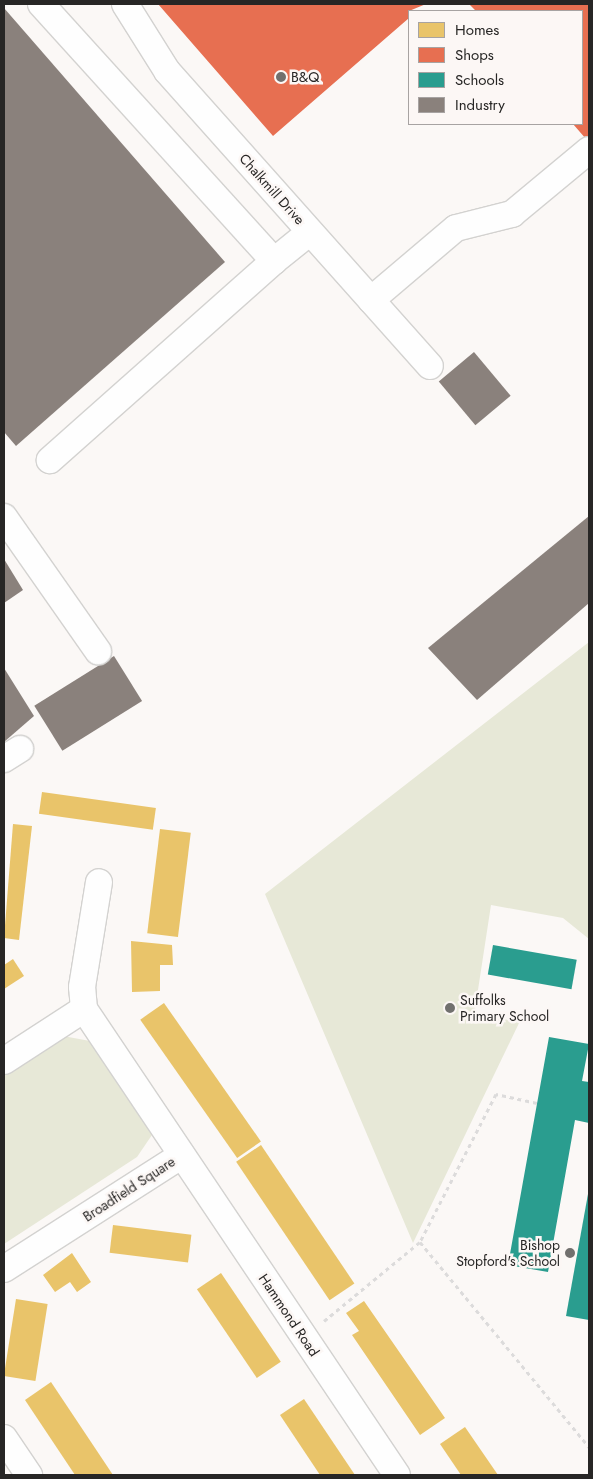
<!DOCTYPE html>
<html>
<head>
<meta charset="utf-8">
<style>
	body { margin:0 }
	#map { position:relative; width:593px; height:1479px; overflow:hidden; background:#fbf8f6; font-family:Jost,sans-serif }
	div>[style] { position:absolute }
	.green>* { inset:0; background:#e7e8d7 }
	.homes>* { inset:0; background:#e9c46a; transform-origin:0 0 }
	.shops>* { inset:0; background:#e76f51 }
	.schools>* { inset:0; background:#2a9d8f; transform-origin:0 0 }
	.industry>* { inset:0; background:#8a817c; transform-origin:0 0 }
	.path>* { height:3px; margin-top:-1.5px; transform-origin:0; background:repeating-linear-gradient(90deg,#dcdbdb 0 4px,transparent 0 8px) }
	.roads { filter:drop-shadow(1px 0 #d3d2d0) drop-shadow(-1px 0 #d3d2d0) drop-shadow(0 1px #d3d2d0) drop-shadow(0 -1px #d3d2d0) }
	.minor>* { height:26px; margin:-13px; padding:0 13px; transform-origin:13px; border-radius:13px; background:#fefefe }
	.dots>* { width:14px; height:14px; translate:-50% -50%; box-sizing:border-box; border:2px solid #fcf7f5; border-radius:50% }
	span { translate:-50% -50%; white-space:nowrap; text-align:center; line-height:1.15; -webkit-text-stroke:5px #fcf7f5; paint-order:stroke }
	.poi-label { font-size:14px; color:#272625 }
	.left { translate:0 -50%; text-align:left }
	.right { translate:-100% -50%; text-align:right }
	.street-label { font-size:14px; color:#272625 }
	.frame { position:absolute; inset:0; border:5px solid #272625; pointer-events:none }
	.legend { position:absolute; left:408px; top:10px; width:175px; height:115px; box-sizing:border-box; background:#fcf7f5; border:1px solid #a7a3a2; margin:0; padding:6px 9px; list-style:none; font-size:15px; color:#272625 }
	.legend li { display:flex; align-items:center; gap:10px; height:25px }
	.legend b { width:25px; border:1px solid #a7a3a2 }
</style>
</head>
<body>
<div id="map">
	<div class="green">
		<div style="clip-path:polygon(589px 642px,589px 939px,563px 918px,491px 905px,474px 1016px,520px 1021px,413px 1243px,265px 894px)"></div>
		<div style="clip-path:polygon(63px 1036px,90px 1041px,154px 1132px,137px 1157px,4px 1244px,4px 1072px)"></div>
	</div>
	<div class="homes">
		<div style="left:42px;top:792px;width:115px;height:22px;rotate:8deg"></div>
		<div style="clip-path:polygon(13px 824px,32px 826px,19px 940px,4px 938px)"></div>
		<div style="left:160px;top:829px;width:31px;height:105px;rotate:7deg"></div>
		<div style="clip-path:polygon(131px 941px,172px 945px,173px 965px,160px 965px,160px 991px,132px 992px)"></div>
		<div style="clip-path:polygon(13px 959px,24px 976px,4px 989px,4px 965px)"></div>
		<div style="left:164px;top:1003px;width:169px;height:29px;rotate:55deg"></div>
		<div style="left:261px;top:1145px;width:167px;height:30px;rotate:56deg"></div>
		<div style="left:113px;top:1225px;width:79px;height:28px;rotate:7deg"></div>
		<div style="clip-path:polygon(72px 1253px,91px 1282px,77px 1292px,70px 1282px,55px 1292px,43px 1275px)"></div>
		<div style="left:221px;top:1273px;width:107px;height:29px;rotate:56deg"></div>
		<div style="left:16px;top:1299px;width:32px;height:78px;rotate:9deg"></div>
		<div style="clip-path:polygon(364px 1301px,445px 1418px,420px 1435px,352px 1335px,359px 1331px,346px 1313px)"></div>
		<div style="clip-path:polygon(51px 1382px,113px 1475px,75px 1475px,25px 1400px)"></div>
		<div style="clip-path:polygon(304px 1399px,355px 1475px,320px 1475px,280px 1415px)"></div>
		<div style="clip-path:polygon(465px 1427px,498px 1475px,461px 1475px,440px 1444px)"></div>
	</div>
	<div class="shops">
		<div style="clip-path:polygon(158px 4px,426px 4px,409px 11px,409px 18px,273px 136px)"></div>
		<div style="clip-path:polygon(469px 4px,589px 4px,589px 136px,586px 139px,573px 124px,582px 124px,582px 11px,476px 11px)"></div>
	</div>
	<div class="schools">
		<div style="left:493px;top:945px;width:85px;height:30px;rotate:10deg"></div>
		<div style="clip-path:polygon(549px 1037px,589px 1044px,582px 1081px,589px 1082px,589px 1123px,575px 1120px,548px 1272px,508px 1265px)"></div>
		<div style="clip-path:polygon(588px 1194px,589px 1194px,589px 1320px,566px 1316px)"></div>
	</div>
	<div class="industry">
		<div style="clip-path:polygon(4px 8px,225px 262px,16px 446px,4px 432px)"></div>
		<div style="left:474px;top:352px;width:57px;height:46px;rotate:50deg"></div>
		<div style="clip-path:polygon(589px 516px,589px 603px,477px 700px,428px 648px)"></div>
		<div style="clip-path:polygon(4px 559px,23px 590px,4px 603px)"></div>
		<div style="left:114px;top:656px;width:53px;height:94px;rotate:58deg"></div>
		<div style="clip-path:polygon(4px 668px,34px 716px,4px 742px)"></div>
	</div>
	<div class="path">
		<div style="left:537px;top:1103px;width:42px;rotate:-167.6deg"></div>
		<div style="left:496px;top:1094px;width:166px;rotate:117.2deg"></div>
		<div style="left:420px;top:1242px;width:266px;rotate:50.5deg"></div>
		<div style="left:324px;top:1321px;width:124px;rotate:-39.5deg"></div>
	</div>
	<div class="roads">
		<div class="minor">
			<div style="left:41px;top:4px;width:347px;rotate:47.8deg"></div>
			<div style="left:274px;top:261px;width:300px;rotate:138.4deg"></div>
			<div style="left:125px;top:4px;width:79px;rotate:57.9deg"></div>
			<div style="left:167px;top:71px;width:395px;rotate:48.3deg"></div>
			<div style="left:274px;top:261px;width:46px;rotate:-38.9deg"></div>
			<div style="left:371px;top:300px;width:111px;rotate:-40.3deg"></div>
			<div style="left:456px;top:228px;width:58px;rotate:-14deg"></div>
			<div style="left:512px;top:214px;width:100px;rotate:-39.7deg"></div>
			<div style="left:4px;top:517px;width:164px;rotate:55deg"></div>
			<div style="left:4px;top:759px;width:19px;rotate:-32deg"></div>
			<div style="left:84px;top:1009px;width:22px;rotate:-95deg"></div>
			<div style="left:82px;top:987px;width:106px;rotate:-80.8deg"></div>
			<div style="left:4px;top:1061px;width:95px;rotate:-33deg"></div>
			<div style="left:84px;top:1009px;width:561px;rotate:56.11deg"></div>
			<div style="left:4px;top:1269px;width:211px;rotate:-32.6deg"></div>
			<div style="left:4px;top:1438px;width:45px;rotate:56deg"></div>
		</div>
	</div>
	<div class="dots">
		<div style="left:281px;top:77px;background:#71706e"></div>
		<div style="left:450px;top:1008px;background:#71706e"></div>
		<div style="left:570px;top:1253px;background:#71706e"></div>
	</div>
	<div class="poi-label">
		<span class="left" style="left:291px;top:77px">B&amp;Q</span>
		<span class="left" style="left:460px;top:1008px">Suffolks<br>Primary School</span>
		<span class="right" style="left:560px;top:1253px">Bishop<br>Stopford's School</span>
	</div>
	<div class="street-label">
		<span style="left:272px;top:189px;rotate:48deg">Chalkmill Drive</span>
		<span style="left:129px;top:1189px;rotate:-33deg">Broadfield Square</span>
		<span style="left:289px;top:1315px;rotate:56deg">Hammond Road</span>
	</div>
	<div class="frame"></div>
	<ul class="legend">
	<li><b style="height:14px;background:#e9c46a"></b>Homes</li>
	<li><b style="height:14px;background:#e76f51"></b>Shops</li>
	<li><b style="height:14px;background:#2a9d8f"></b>Schools</li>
	<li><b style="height:14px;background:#8a817c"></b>Industry</li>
	</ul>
</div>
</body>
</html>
